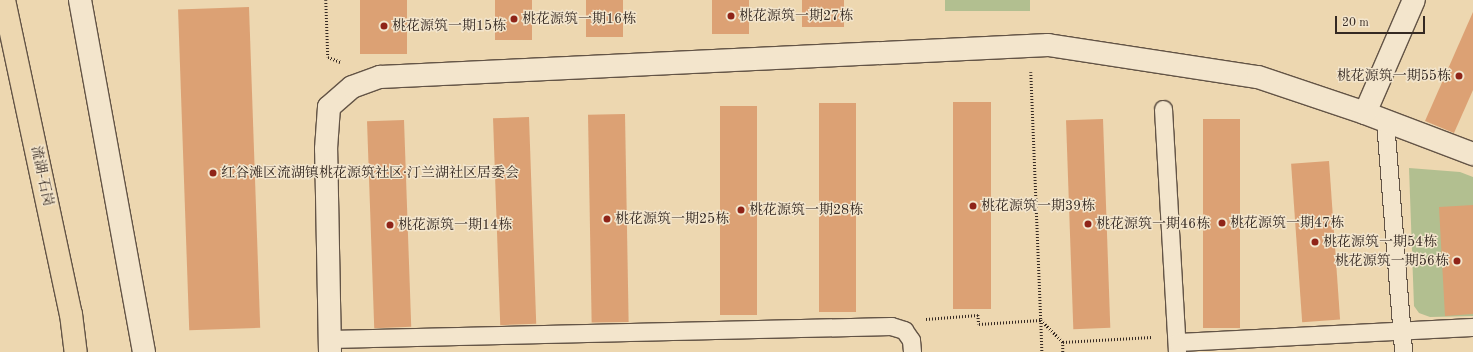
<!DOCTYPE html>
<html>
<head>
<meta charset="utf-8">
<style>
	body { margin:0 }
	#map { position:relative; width:1473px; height:352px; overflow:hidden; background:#edd7b0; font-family:"Old Standard TT","Noto Serif SC",serif }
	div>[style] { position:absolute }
	.green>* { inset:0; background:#b2bf90; transform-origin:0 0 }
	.building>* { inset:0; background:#dca174; transform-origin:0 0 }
	.path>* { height:2.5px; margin-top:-1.25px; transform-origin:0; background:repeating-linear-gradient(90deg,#352922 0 1px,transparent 0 3px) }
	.roads { filter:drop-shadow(1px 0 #635446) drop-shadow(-1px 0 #635446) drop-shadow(0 1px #635446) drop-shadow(0 -1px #635446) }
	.service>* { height:17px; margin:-8.5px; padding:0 8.5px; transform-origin:8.5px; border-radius:8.5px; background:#f3e5cc }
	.minor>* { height:22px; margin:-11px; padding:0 11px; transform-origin:11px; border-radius:11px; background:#f3e5cc }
	.primary>* { height:22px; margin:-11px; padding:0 11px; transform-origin:11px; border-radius:11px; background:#edd7b0 }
	.dots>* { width:11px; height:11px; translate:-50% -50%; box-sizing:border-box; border:2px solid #f3e5cc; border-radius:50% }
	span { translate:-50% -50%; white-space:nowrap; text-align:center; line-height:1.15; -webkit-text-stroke:3px #f3e5cc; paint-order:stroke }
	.poi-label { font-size:14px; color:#352922 }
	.left { translate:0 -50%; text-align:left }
	.right { translate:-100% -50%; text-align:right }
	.street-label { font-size:14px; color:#352922 }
	.scale { position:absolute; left:1335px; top:16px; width:90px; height:18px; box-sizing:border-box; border:2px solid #352922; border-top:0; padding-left:5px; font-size:12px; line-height:14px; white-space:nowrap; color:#352922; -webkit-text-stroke:3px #f3e5cc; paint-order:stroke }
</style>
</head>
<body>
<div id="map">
	<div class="green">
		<div style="left:945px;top:0;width:85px;height:11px"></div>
		<div style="clip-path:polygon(1409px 168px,1460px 172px,1473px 177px,1473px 316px,1430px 317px,1419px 313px,1414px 306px)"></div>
	</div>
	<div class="building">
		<div style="left:360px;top:0;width:47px;height:54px"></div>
		<div style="left:495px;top:0;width:37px;height:40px"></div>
		<div style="left:586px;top:0;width:37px;height:37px"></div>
		<div style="left:712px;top:0;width:37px;height:34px"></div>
		<div style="left:802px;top:0;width:42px;height:27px"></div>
		<div style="left:249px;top:7px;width:321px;height:71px;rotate:88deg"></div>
		<div style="clip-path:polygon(1473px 12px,1473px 90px,1454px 133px,1425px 121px)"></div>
		<div style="left:953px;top:102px;width:38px;height:207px"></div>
		<div style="left:819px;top:103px;width:37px;height:209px"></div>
		<div style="left:720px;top:106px;width:37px;height:209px"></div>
		<div style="left:625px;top:114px;width:208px;height:37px;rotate:89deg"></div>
		<div style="left:529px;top:117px;width:207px;height:36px;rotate:88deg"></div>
		<div style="left:1103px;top:119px;width:209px;height:37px;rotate:88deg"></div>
		<div style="left:1203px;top:119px;width:37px;height:209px"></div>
		<div style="left:404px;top:120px;width:207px;height:37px;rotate:88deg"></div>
		<div style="left:1329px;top:161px;width:159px;height:38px;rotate:86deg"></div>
		<div style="clip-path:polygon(1473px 205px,1473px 314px,1445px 316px,1439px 207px)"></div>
	</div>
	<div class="path">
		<div style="left:326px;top:0;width:57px;rotate:88deg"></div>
		<div style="left:328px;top:57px;width:14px;rotate:21deg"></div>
		<div style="left:1031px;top:72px;width:248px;rotate:87.7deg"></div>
		<div style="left:1041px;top:320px;width:31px;rotate:45deg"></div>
		<div style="left:1063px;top:342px;width:10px;rotate:90deg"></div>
		<div style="left:926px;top:319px;width:52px;rotate:-4.4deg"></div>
		<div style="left:978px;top:315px;width:9px;rotate:84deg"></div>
		<div style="left:979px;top:324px;width:62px;rotate:-3.7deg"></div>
		<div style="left:1041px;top:320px;width:32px;rotate:88deg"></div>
		<div style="left:1063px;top:342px;width:89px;rotate:-3.2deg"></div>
	</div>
	<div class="roads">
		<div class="service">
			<div style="left:1163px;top:109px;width:243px;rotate:86.7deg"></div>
			<div style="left:1385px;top:121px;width:232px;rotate:85.5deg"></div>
			<div style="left:330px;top:339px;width:561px;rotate:-1.33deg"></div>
			<div style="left:891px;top:326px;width:14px;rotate:17deg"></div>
			<div style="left:904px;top:330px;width:12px;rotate:55deg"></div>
			<div style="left:911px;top:340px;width:12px;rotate:85deg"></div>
			<div style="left:1177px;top:342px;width:296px;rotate:-2.9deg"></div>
		</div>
		<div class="minor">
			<div style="left:80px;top:0;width:358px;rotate:79.7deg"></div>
			<div style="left:1365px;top:113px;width:116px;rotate:20.8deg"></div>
			<div style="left:330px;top:352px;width:203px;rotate:-91.1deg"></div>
			<div style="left:326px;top:149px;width:42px;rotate:-85.9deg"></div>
			<div style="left:329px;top:107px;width:30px;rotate:-41deg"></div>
			<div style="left:352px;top:87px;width:30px;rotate:-20deg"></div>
			<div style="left:380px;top:77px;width:669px;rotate:-2.74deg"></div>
			<div style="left:1048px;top:45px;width:212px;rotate:8.7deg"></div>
			<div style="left:1258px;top:77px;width:113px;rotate:18.6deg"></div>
			<div style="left:1365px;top:113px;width:123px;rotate:-66.6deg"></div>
		</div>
		<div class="primary">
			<div style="left:4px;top:0;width:321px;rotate:78deg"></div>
			<div style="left:71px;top:314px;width:38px;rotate:83deg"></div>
		</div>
	</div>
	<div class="dots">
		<div style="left:731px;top:16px;background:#8f2418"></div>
		<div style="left:514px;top:19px;background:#8f2418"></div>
		<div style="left:384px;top:26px;background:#8f2418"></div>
		<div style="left:1459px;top:76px;background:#8f2418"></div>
		<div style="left:213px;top:173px;background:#8f2418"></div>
		<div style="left:973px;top:206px;background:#8f2418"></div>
		<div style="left:741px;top:210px;background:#8f2418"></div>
		<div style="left:607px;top:219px;background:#8f2418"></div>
		<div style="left:1222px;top:223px;background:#8f2418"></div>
		<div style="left:1088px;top:224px;background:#8f2418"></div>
		<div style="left:390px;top:225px;background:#8f2418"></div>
		<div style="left:1315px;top:242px;background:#8f2418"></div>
		<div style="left:1457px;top:261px;background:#8f2418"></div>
	</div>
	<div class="poi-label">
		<span class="left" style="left:739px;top:16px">桃花源筑一期27栋</span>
		<span class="left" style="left:522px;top:19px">桃花源筑一期16栋</span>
		<span class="left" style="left:392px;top:26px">桃花源筑一期15栋</span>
		<span class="right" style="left:1451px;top:76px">桃花源筑一期55栋</span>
		<span class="left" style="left:221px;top:173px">红谷滩区流湖镇桃花源筑社区·汀兰湖社区居委会</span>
		<span class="left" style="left:981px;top:206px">桃花源筑一期39栋</span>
		<span class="left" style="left:749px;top:210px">桃花源筑一期28栋</span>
		<span class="left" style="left:615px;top:219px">桃花源筑一期25栋</span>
		<span class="left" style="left:1230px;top:223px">桃花源筑一期47栋</span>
		<span class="left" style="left:1096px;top:224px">桃花源筑一期46栋</span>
		<span class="left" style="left:398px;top:225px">桃花源筑一期14栋</span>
		<span class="left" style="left:1323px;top:242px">桃花源筑一期54栋</span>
		<span class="right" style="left:1449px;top:261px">桃花源筑一期56栋</span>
	</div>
	<div class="street-label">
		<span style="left:42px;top:176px;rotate:78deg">流湖-石岗</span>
	</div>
	<div class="scale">20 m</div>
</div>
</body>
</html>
